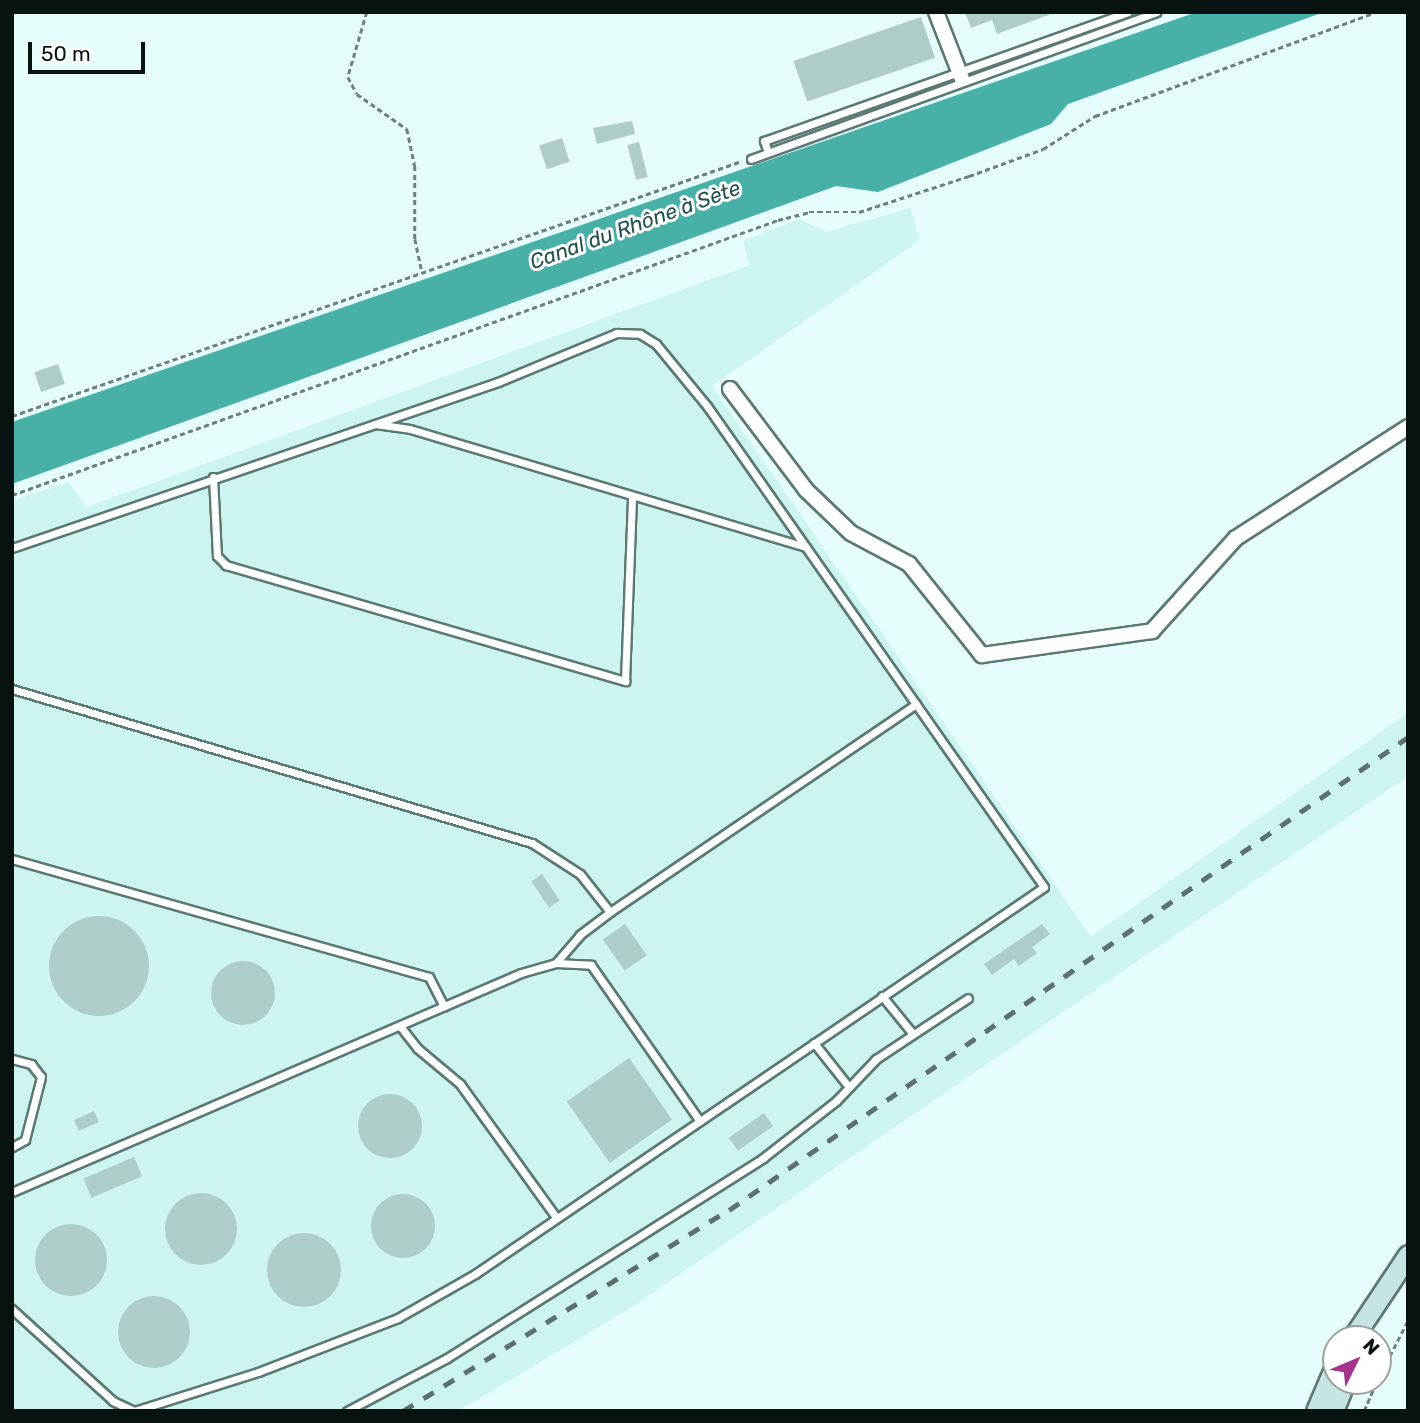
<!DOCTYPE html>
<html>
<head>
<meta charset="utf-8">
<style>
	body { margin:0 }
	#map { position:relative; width:1420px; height:1423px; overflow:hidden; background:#e5fefb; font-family:Rubik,sans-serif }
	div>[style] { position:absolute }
	.built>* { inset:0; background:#ccf5f0 }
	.water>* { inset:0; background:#47b1a7 }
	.building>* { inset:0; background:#aecdc9; transform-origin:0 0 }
	.round { border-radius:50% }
	.path>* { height:2.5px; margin-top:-1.25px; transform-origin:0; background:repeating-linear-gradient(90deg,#6e7f7d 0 5px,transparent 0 8.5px) }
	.roads { filter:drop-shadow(2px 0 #5c7875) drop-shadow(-2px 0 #5c7875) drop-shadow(0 2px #5c7875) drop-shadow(0 -2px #5c7875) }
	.service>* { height:7px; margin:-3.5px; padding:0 3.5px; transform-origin:3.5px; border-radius:3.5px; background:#fff }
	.minor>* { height:14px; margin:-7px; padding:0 7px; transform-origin:7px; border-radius:7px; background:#fff }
	.secondary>* { height:19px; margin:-9.5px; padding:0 9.5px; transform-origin:9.5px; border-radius:9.5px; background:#c6e5e2 }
	.rail>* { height:4.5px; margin-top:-2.25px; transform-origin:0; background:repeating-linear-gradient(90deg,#5f6f6d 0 12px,transparent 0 24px) }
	span { translate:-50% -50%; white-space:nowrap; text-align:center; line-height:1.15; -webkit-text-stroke:6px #fff; paint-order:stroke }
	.water-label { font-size:21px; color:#23514d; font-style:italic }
	.frame { position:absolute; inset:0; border:14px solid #081211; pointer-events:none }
	.north { position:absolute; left:1322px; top:1325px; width:70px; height:70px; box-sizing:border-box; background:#fff; border:2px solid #9ca0a0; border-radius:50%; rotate:47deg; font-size:19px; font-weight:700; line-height:28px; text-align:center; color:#081211 }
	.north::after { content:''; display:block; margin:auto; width:24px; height:32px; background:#a5338e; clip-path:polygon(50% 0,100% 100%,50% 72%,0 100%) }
	.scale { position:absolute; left:28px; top:42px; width:117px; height:32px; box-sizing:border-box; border:4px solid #081211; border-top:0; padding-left:9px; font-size:21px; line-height:24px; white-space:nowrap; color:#081211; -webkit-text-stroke:5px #fff; paint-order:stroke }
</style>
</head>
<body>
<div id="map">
	<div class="built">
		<div style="clip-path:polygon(910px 208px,920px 240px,712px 386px,1091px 937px,1408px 713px,1408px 776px,626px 1311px,458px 1411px,12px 1411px,12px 501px,68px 482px,87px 507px,750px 265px,743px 241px,799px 219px,826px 232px)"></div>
	</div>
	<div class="water">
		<div style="clip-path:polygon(1197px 12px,1324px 12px,1068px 104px,1051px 124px,878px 192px,836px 186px,12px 484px,12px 422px)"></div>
	</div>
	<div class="building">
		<div style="clip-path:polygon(965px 12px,1051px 12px,1051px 14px,997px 34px,992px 20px,971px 28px)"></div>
		<div style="left:921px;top:17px;width:43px;height:135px;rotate:71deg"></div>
		<div style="clip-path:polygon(632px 121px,635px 134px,597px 144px,593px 128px)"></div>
		<div style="left:562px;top:138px;width:25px;height:24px;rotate:72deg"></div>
		<div style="left:639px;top:142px;width:36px;height:12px;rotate:76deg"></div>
		<div style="left:58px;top:364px;width:21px;height:25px;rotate:71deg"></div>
		<div style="left:542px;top:874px;width:32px;height:13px;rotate:56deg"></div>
		<div class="round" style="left:49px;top:916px;width:100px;height:100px"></div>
		<div style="left:625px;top:924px;width:38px;height:27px;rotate:55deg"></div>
		<div style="clip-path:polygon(1042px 924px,1050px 934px,1032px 947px,1037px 953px,1019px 966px,1014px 959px,992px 975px,984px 964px)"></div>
		<div class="round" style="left:211px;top:961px;width:64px;height:64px"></div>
		<div style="left:629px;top:1058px;width:75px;height:76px;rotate:55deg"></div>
		<div class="round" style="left:358px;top:1094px;width:64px;height:64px"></div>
		<div style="left:94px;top:1111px;width:12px;height:22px;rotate:66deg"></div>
		<div style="left:764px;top:1113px;width:16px;height:43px;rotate:55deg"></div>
		<div style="left:134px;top:1157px;width:21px;height:55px;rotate:67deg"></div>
		<div class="round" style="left:165px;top:1193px;width:72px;height:72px"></div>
		<div class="round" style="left:371px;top:1194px;width:64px;height:64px"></div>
		<div class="round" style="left:35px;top:1224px;width:72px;height:72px"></div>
		<div class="round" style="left:267px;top:1233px;width:74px;height:74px"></div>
		<div class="round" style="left:118px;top:1296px;width:72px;height:72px"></div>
	</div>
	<div class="path">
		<div style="left:367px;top:12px;width:68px;rotate:106.3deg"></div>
		<div style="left:348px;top:77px;width:19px;rotate:62deg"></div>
		<div style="left:357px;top:94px;width:61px;rotate:35deg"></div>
		<div style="left:407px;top:129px;width:38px;rotate:78deg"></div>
		<div style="left:415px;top:166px;width:73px;rotate:90deg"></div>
		<div style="left:415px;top:239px;width:34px;rotate:78deg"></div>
		<div style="left:12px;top:416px;width:770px;rotate:-19.26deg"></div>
		<div style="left:12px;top:495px;width:814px;rotate:-19.75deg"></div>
		<div style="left:778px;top:220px;width:32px;rotate:-14deg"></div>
		<div style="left:809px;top:212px;width:50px"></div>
		<div style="left:859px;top:212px;width:116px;rotate:-18.1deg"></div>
		<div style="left:969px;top:176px;width:79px;rotate:-20deg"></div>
		<div style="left:1043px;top:149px;width:62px;rotate:-32.4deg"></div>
		<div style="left:1095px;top:116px;width:300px;rotate:-20.3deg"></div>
		<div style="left:1378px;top:1379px;width:66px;rotate:-63deg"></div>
		<div style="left:1364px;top:1411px;width:33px;rotate:-67deg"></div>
	</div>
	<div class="roads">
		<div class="service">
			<div style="left:768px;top:152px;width:12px;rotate:-110deg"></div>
			<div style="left:764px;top:141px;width:386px;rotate:-19.5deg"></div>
			<div style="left:751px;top:159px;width:431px;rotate:-19.9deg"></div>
			<div style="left:375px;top:424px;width:35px;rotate:8deg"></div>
			<div style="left:410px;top:429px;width:413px;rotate:16.6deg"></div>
			<div style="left:213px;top:477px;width:79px;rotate:87.1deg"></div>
			<div style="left:217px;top:556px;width:13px;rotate:45deg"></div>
			<div style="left:226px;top:565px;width:416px;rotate:16.2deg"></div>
			<div style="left:625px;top:681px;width:182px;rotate:-87.8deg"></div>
			<div style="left:12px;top:548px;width:514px;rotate:-18.86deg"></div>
			<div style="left:498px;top:382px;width:129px;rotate:-22.4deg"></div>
			<div style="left:617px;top:333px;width:23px;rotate:2deg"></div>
			<div style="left:640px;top:334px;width:19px;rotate:32deg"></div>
			<div style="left:656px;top:344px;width:80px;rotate:50.6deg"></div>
			<div style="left:707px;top:406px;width:587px;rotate:54.98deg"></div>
			<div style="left:1044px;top:887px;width:688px;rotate:145.78deg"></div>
			<div style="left:475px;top:1274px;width:89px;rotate:150.3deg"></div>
			<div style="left:398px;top:1318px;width:150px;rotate:158.9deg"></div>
			<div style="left:258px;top:1372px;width:130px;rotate:162.5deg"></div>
			<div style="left:134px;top:1411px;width:23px;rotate:-155deg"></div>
			<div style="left:113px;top:1401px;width:137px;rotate:-137.7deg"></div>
			<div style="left:12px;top:689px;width:542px;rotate:16.5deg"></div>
			<div style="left:532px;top:843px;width:57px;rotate:32.9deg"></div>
			<div style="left:580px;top:874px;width:48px;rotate:51.7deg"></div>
			<div style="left:610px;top:912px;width:38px;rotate:143deg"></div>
			<div style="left:580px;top:935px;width:37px;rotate:131deg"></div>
			<div style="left:12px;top:859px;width:433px;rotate:15.8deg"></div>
			<div style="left:429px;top:977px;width:33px;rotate:63deg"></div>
			<div style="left:610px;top:912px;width:370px;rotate:-34.2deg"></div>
			<div style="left:882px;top:996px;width:49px;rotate:50.8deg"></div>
			<div style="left:400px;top:1026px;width:28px;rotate:52deg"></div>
			<div style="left:417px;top:1048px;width:56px;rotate:39.9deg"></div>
			<div style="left:460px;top:1084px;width:164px;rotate:54.2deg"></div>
			<div style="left:814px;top:1043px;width:56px;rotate:51.5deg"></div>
			<div style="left:12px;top:1059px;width:20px;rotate:15deg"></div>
			<div style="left:31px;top:1064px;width:16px;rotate:52deg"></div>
			<div style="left:41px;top:1077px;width:65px;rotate:104.3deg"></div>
			<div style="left:25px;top:1140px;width:15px;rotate:152deg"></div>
			<div style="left:12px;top:1192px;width:554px;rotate:-23.28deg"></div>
			<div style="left:521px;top:973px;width:36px;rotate:-16deg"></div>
			<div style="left:556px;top:963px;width:35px;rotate:3deg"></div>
			<div style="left:591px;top:965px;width:190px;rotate:55.1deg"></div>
			<div style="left:347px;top:1411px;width:113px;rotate:-27.9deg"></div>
			<div style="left:447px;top:1358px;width:374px;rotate:-32.3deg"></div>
			<div style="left:763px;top:1158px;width:93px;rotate:-38deg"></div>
			<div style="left:836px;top:1101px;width:58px;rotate:-46.4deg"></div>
			<div style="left:876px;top:1059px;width:110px;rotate:-33.5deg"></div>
		</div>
		<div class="minor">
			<div style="left:936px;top:12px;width:72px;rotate:68.8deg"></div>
			<div style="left:730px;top:389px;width:126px;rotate:53deg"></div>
			<div style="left:806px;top:490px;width:62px;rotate:43.7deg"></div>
			<div style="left:851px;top:533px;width:66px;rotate:28.1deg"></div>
			<div style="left:909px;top:564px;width:117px;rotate:51.3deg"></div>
			<div style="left:982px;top:655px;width:172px;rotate:-8deg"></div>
			<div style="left:1152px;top:631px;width:125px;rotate:-47.9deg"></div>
			<div style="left:1236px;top:538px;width:205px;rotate:-32.8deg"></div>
		</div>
		<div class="secondary">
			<div style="left:1352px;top:1339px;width:101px;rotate:-56.3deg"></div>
			<div style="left:1316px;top:1411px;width:51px;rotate:-66.9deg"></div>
			<div style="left:1333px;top:1411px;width:32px;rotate:-68deg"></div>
		</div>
	</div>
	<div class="rail">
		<div style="left:403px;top:1411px;width:383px;rotate:-31.7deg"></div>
		<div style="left:729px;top:1210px;width:828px;rotate:-34.86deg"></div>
	</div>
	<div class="water-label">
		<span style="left:635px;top:225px;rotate:-20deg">Canal du Rhône à Sète</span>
	</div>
	<div class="frame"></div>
	<div class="north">N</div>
	<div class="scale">50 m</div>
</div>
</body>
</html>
